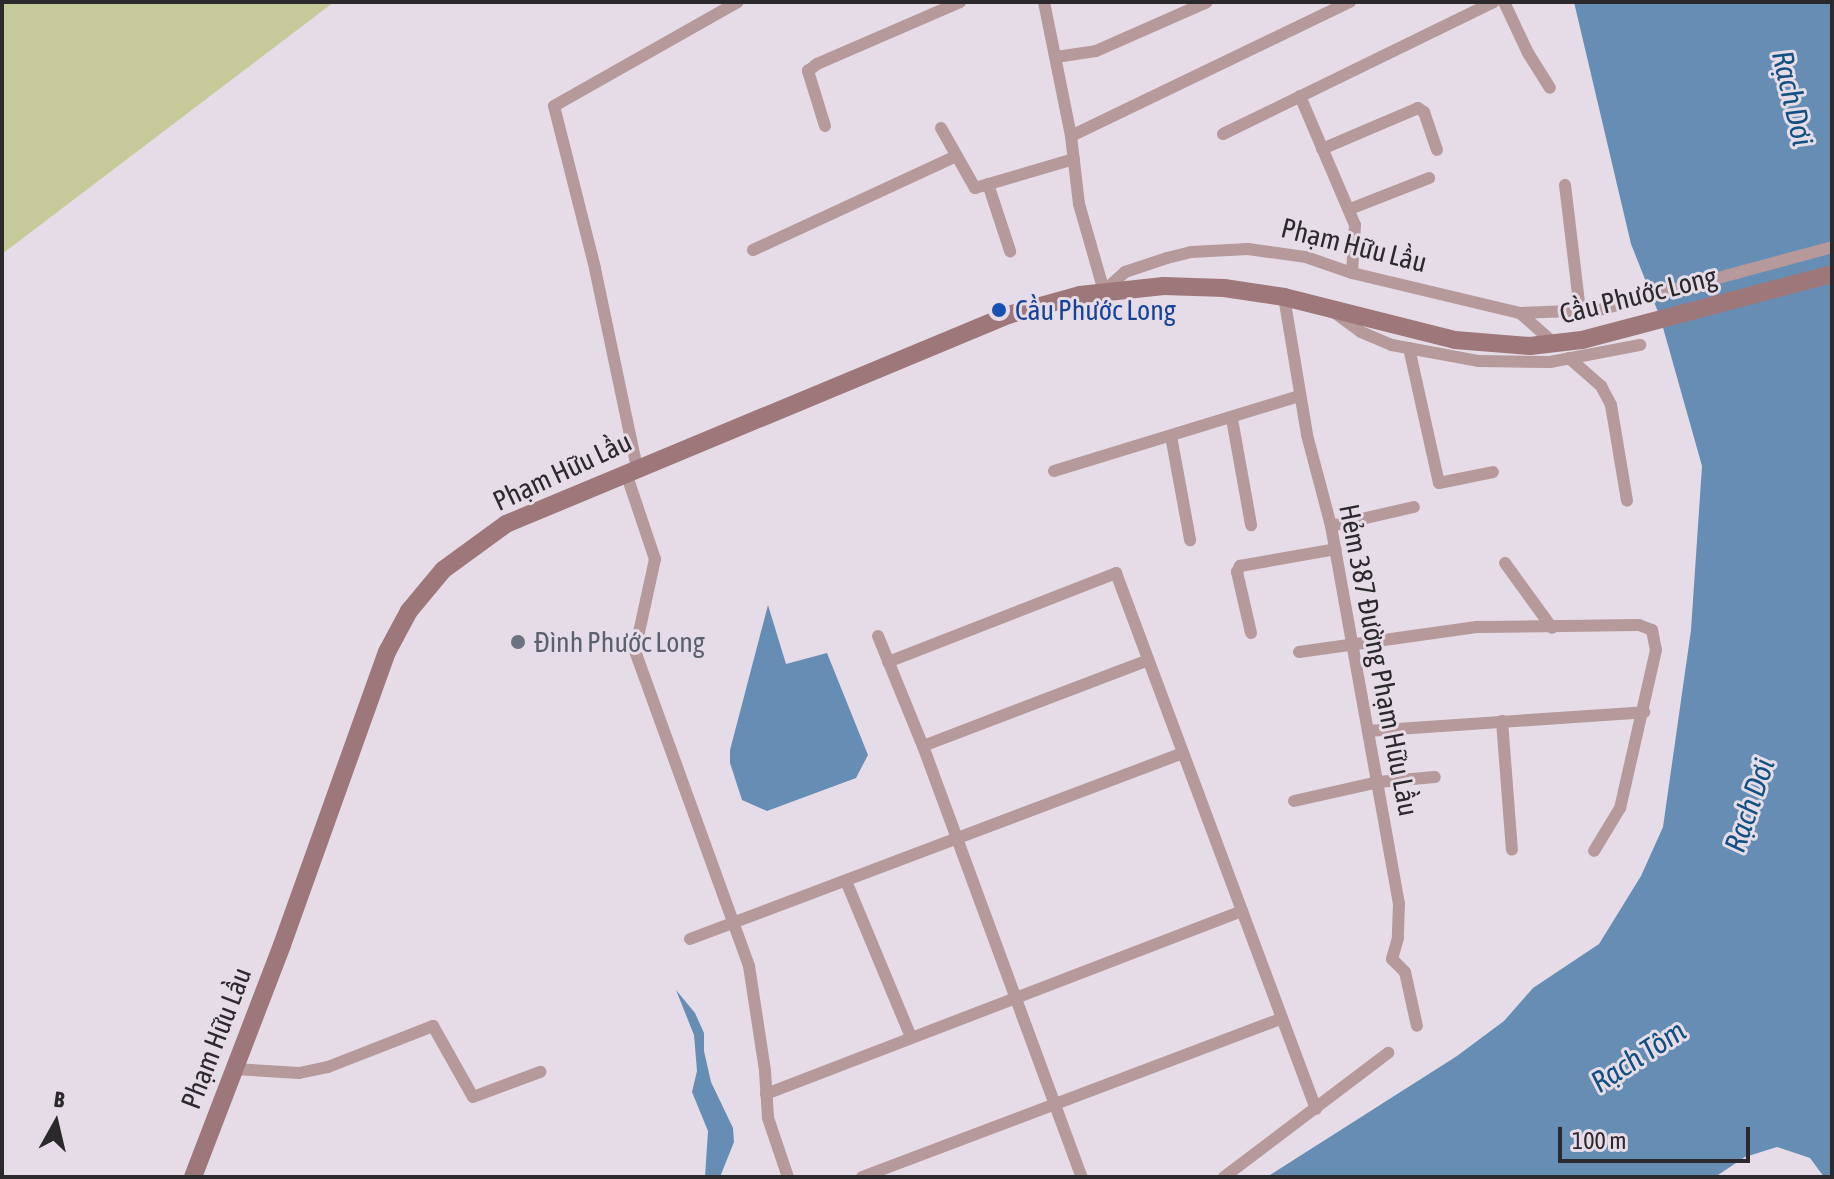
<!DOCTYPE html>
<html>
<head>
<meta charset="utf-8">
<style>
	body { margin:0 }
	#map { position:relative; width:1834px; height:1179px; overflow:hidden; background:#e5dce7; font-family:"Asap Condensed",sans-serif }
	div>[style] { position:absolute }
	.green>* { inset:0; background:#c5ca98 }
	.water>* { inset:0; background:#668eb4 }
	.street>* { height:12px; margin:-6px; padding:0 6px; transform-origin:6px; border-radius:6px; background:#b5999b }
	.secondary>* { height:18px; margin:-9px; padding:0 9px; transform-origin:9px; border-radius:9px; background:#9e777a }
	.dots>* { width:22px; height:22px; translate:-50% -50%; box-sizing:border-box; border:4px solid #e5dce7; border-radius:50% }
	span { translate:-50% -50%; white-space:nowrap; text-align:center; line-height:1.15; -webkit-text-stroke:6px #e5dce7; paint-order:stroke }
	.street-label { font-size:28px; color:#2c292d }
	.transit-label { font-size:28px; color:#164399 }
	.left { translate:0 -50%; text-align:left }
	.worship-label { font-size:28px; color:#5b616d }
	.water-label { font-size:30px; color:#125082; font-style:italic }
	.frame { position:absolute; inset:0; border:4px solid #2c292d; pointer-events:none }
	.north { position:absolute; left:16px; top:1083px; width:80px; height:80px; -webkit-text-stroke:6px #e5dce7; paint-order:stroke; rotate:8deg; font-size:22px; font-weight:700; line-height:32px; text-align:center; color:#2c292d }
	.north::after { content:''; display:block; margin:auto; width:28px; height:36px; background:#2c292d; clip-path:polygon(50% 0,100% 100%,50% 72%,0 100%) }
	.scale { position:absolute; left:1558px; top:1127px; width:192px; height:36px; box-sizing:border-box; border:4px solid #2c292d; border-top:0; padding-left:10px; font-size:24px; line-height:28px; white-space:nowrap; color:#2c292d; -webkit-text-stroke:6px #e5dce7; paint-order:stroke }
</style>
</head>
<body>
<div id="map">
	<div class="green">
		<div style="clip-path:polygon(2px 2px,334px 2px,2px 254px)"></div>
	</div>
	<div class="water">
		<div style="clip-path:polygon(1574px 2px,1832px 2px,1832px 1177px,1824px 1177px,1810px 1158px,1777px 1147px,1745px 1157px,1715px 1177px,1267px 1177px,1457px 1056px,1504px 1021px,1533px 988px,1599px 944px,1641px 876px,1663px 827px,1691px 630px,1702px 466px,1660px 317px,1631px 244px)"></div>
		<div style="clip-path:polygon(768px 605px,786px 664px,827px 653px,868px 755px,856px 778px,767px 811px,742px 800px,730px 763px,730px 750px)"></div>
		<div style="clip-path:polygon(676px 990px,695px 1013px,704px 1033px,704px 1051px,711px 1082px,733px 1128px,734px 1142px,720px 1177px,705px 1177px,708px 1131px,692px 1092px,697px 1071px,694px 1035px)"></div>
	</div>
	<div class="street">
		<div style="left:1044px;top:2px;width:137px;rotate:78.6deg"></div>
		<div style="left:1071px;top:136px;width:68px;rotate:83.3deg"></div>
		<div style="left:1079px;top:204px;width:91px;rotate:74deg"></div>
		<div style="left:1504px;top:2px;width:56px;rotate:64.8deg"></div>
		<div style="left:1528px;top:53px;width:41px;rotate:57.8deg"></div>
		<div style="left:1056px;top:57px;width:40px;rotate:-8.5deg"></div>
		<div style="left:1096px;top:51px;width:121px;rotate:-23.8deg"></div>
		<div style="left:1300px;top:96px;width:140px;rotate:66.9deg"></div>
		<div style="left:1355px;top:225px;width:48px;rotate:93.6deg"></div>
		<div style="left:825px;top:126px;width:58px;rotate:-107.2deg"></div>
		<div style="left:808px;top:71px;width:11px;rotate:-38deg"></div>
		<div style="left:817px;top:64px;width:156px;rotate:-23.4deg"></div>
		<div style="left:941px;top:128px;width:69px;rotate:60.5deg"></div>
		<div style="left:975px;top:188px;width:103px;rotate:-16.3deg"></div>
		<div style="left:1223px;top:134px;width:301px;rotate:-26deg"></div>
		<div style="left:1071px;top:136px;width:310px;rotate:-25.7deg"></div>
		<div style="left:1322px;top:149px;width:104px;rotate:-23.1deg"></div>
		<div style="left:1418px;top:108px;width:7px;rotate:34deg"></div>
		<div style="left:1424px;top:112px;width:40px;rotate:71.1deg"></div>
		<div style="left:988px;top:184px;width:71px;rotate:71.8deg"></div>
		<div style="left:1565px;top:185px;width:127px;rotate:83.2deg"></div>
		<div style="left:1350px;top:209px;width:85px;rotate:-21.4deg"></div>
		<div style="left:753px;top:250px;width:224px;rotate:-24.8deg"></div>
		<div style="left:1104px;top:291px;width:28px;rotate:-42deg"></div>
		<div style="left:1125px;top:272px;width:44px;rotate:-18.4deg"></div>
		<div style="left:1167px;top:258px;width:25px;rotate:-14deg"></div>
		<div style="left:1191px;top:252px;width:57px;rotate:-3deg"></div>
		<div style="left:1248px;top:249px;width:59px;rotate:7.9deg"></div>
		<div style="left:1306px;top:257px;width:49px;rotate:19.2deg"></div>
		<div style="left:1352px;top:273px;width:173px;rotate:13.4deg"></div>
		<div style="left:1520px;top:313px;width:79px;rotate:-2.2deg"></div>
		<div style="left:1599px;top:310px;width:241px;rotate:-15.1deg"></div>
		<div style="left:1284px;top:297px;width:140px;rotate:80.5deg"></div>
		<div style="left:1307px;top:435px;width:94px;rotate:75.2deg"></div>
		<div style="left:1331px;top:526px;width:383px;rotate:79.8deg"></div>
		<div style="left:1399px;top:903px;width:35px;rotate:92deg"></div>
		<div style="left:1398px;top:938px;width:22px;rotate:106deg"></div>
		<div style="left:1392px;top:959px;width:18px;rotate:45deg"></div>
		<div style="left:1405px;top:972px;width:55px;rotate:77.5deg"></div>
		<div style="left:1335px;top:313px;width:32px;rotate:36deg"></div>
		<div style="left:1361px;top:332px;width:34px;rotate:23deg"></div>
		<div style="left:1392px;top:345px;width:87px;rotate:10.5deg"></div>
		<div style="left:1478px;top:361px;width:72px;rotate:0.8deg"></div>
		<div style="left:1550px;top:362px;width:92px;rotate:-10.7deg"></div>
		<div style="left:1520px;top:313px;width:48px;rotate:41.6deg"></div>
		<div style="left:1409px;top:348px;width:138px;rotate:77.5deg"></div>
		<div style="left:1439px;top:483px;width:55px;rotate:-11.5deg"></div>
		<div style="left:1569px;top:358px;width:43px;rotate:41.2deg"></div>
		<div style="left:1601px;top:386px;width:21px;rotate:62deg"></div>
		<div style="left:1611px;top:405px;width:97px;rotate:80.5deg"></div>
		<div style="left:1232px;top:419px;width:108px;rotate:79.8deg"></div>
		<div style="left:1171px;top:436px;width:106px;rotate:79.6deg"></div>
		<div style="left:637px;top:468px;width:204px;rotate:-101.9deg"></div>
		<div style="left:595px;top:268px;width:167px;rotate:-104.2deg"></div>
		<div style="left:554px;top:106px;width:211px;rotate:-29.5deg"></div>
		<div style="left:1054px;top:471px;width:257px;rotate:-17deg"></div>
		<div style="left:626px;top:473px;width:91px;rotate:71.4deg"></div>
		<div style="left:655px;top:559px;width:94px;rotate:102.3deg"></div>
		<div style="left:635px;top:651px;width:335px;rotate:70.1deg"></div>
		<div style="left:749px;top:966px;width:106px;rotate:81.3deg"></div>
		<div style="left:765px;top:1071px;width:47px;rotate:86.3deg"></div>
		<div style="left:768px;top:1118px;width:62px;rotate:71.3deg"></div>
		<div style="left:1331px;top:526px;width:85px;rotate:-12.9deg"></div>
		<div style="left:1505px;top:563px;width:80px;rotate:54.1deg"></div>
		<div style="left:1251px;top:633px;width:63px;rotate:-102.9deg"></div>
		<div style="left:1237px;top:572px;width:7px;rotate:-63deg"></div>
		<div style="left:1240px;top:566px;width:97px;rotate:-10deg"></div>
		<div style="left:878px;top:636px;width:119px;rotate:67.8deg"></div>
		<div style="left:923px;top:746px;width:459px;rotate:69.8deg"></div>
		<div style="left:1299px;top:652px;width:181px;rotate:-8deg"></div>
		<div style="left:1478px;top:627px;width:161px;rotate:-0.7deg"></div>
		<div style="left:1639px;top:625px;width:14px;rotate:21deg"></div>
		<div style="left:1652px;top:630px;width:20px;rotate:79deg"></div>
		<div style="left:1656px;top:650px;width:162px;rotate:102.8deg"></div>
		<div style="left:1620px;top:808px;width:50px;rotate:121.2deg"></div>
		<div style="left:888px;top:662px;width:245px;rotate:-21.3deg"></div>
		<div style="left:1116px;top:573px;width:572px;rotate:69.54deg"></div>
		<div style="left:1502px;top:721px;width:129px;rotate:85.6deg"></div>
		<div style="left:1368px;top:731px;width:277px;rotate:-3.9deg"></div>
		<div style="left:923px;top:746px;width:241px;rotate:-20.9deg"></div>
		<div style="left:1294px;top:801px;width:86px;rotate:-12.7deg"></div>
		<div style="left:1378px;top:782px;width:57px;rotate:-5deg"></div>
		<div style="left:846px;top:881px;width:169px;rotate:67.4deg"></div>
		<div style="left:690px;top:939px;width:527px;rotate:-20.67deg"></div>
		<div style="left:234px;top:1069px;width:65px;rotate:3.5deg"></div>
		<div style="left:299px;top:1073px;width:30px;rotate:-12deg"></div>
		<div style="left:328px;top:1067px;width:113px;rotate:-21.3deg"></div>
		<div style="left:433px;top:1026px;width:81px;rotate:60.6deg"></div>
		<div style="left:473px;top:1097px;width:72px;rotate:-20.5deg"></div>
		<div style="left:766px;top:1094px;width:510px;rotate:-21.03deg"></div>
		<div style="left:862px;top:1177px;width:449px;rotate:-20.7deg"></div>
		<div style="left:1224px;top:1177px;width:206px;rotate:-37.1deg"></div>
	</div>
	<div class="secondary">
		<div style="left:193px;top:1177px;width:248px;rotate:-69deg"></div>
		<div style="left:282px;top:945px;width:311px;rotate:-70.3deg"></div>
		<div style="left:387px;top:652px;width:47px;rotate:-61.8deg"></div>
		<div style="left:409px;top:611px;width:53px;rotate:-50.3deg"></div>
		<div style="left:443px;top:570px;width:78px;rotate:-36.1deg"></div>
		<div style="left:506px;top:524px;width:544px;rotate:-22.6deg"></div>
		<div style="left:1008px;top:315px;width:75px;rotate:-15.5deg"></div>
		<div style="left:1080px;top:295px;width:84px;rotate:-6.1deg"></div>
		<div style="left:1164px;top:286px;width:60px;rotate:1.9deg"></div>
		<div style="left:1224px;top:288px;width:61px;rotate:8.5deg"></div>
		<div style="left:1284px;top:297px;width:176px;rotate:14.1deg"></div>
		<div style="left:1455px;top:340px;width:75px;rotate:4.6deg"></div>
		<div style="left:1530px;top:346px;width:52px;rotate:-6.6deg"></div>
		<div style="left:1582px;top:340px;width:259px;rotate:-14.8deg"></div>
	</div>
	<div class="dots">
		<div style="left:999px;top:310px;background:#1a4fb4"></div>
		<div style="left:518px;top:642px;background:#6b7280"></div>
	</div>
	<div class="street-label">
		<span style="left:1354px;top:245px;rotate:14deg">Phạm Hữu Lầu</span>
		<span style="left:1638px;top:295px;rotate:-14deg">Cầu Phước Long</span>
		<span style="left:562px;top:471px;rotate:-25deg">Phạm Hữu Lầu</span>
		<span style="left:1379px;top:660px;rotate:79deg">Hẻm 387 Đường Phạm Hữu Lầu</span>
		<span style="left:216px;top:1038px;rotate:-69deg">Phạm Hữu Lầu</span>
	</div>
	<div class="transit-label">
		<span class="left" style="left:1015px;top:310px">Cầu Phước Long</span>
	</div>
	<div class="worship-label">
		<span class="left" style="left:534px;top:642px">Đình Phước Long</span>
	</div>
	<div class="water-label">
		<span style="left:1793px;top:98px;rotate:77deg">Rạch Dơi</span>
		<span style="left:1749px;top:805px;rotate:-71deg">Rạch Dơi</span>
		<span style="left:1638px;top:1056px;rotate:-33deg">Rạch Tôm</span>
	</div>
	<div class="frame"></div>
	<div class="north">B</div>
	<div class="scale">100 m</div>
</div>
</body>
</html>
